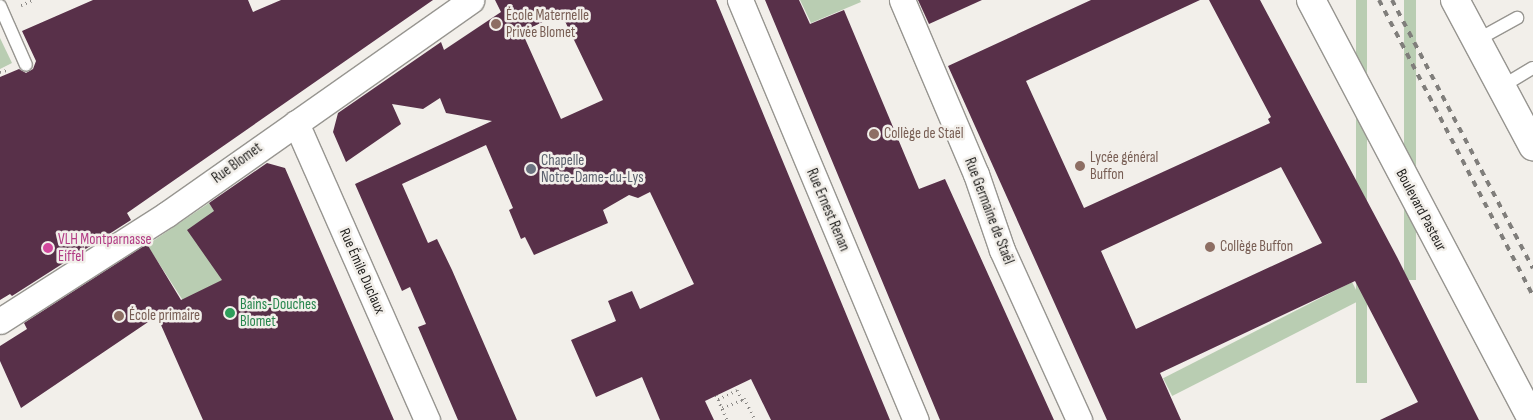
<!DOCTYPE html>
<html>
<head>
<meta charset="utf-8">
<style>
	body { margin:0 }
	#map { position:relative; width:1533px; height:420px; overflow:hidden; background:#f2efea; font-family:"Sofia Sans Condensed",sans-serif }
	div>[style] { position:absolute }
	.green>* { inset:0; background:#b9cdb2; transform-origin:0 0 }
	.building>* { inset:0; background:#583049 }
	.path>* { height:3px; margin-top:-1.5px; transform-origin:0; background:repeating-linear-gradient(90deg,#8a8885 0 1px,transparent 0 5px) }
	.roads { filter:drop-shadow(1px 0 #979590) drop-shadow(-1px 0 #979590) drop-shadow(0 1px #979590) drop-shadow(0 -1px #979590) }
	.lane>* { height:12px; margin:-6px; padding:0 6px; transform-origin:6px; border-radius:6px; background:#fff }
	.street>* { height:25px; margin:-12.5px; padding:0 12.5px; transform-origin:12.5px; border-radius:12.5px; background:#fff }
	.secondary>* { height:28px; margin:-14px; padding:0 14px; transform-origin:14px; border-radius:14px; background:#fff }
	.rail>* { height:4px; margin-top:-2px; transform-origin:0; background:repeating-linear-gradient(90deg,#807e7b 0 6px,transparent 0 12px) }
	.dots>* { width:14px; height:14px; translate:-50% -50%; box-sizing:border-box; border:2px solid #f2efea; border-radius:50% }
	span { translate:-50% -50%; white-space:nowrap; text-align:center; line-height:1.15; -webkit-text-stroke:5px #f2efea; paint-order:stroke }
	.education-label { font-size:15px; color:#785e54 }
	.left { translate:0 -50%; text-align:left }
	.worship-label { font-size:15px; color:#5b616d }
	.street-label { font-size:15px; color:#201f1d }
	.hotel-label { font-size:15px; color:#b23c85 }
	.leisure-label { font-size:15px; color:#27864d }
</style>
</head>
<body>
<div id="map">
	<div class="green">
		<div style="clip-path:polygon(800px 0,860px 0,861px 2px,811px 23px)"></div>
		<div style="left:1356px;top:0;width:11px;height:383px"></div>
		<div style="left:1404px;top:0;width:12px;height:280px"></div>
		<div style="clip-path:polygon(0 38px,12px 63px,0 69px)"></div>
		<div style="clip-path:polygon(209px 203px,250px 268px,204px 333px,147px 245px)"></div>
		<div style="left:1352px;top:282px;width:20px;height:212px;rotate:63deg"></div>
	</div>
	<div class="building">
		<div style="clip-path:polygon(93px 0,248px 0,253px 12px,281px 0,433px 0,127px 213px,131px 220px,12px 296px,10px 294px,0 300px,0 77px,19px 69px,26px 73px,33px 69px,36px 61px,22px 31px)"></div>
		<div style="clip-path:polygon(evenodd,495px 0,716px 0,890px 420px,771px 420px,751px 379px,705px 401px,714px 420px,660px 420px,642px 377px,596px 397px,571px 340px,616px 321px,608px 301px,632px 291px,640px 309px,694px 284px,650px 192px,638px 198px,629px 195px,603px 210px,608px 223px,534px 255px,525px 237px,521px 239px,509px 210px,513px 208px,486px 145px,402px 184px,428px 243px,437px 239px,452px 270px,517px 420px,458px 420px,418px 327px,426px 324px,410px 287px,402px 291px,355px 184px,492px 121px,446px 113px,440px 98px,423px 109px,392px 104px,401px 124px,346px 162px,333px 132px,338px 113px,441px 42px,444px 50px,501px 12px,495px 0,561px 13px,603px 100px,561px 119px,522px 32px,561px 13px)"></div>
		<div style="clip-path:polygon(765px 0,799px 0,810px 24px,844px 10px,919px 189px,945px 179px,1054px 420px,940px 420px)"></div>
		<div style="clip-path:polygon(918px 0,982px 0,929px 24px)"></div>
		<div style="clip-path:polygon(evenodd,1091px 0,1200px 0,1026px 81px,1084px 208px,1270px 123px,1268px 119px,1271px 117px,1209px 0,1260px 0,1397px 257px,1479px 420px,1380px 420px,1418px 402px,1355px 281px,1160px 373px,1181px 420px,1107px 420px,948px 66px,1091px 0,1281px 167px,1322px 243px,1136px 329px,1101px 251px,1281px 167px)"></div>
		<div style="clip-path:polygon(267px 163px,285px 168px,394px 420px,203px 420px,157px 316px,21px 408px,0 361px,0 346px,27px 329px,24px 323px,147px 244px,181px 300px,222px 280px,187px 230px,214px 211px,209px 203px)"></div>
	</div>
	<div class="path">
		<div style="left:21px;top:5px;width:13px;rotate:-23deg"></div>
		<div style="left:0;top:72px;width:9px;rotate:-18deg"></div>
		<div style="left:716px;top:395px;width:27px;rotate:66deg"></div>
		<div style="left:718px;top:399px;width:21px;rotate:-25deg"></div>
		<div style="left:737px;top:390px;width:11px;rotate:63deg"></div>
		<div style="left:742px;top:400px;width:22px;rotate:159deg"></div>
		<div style="left:742px;top:400px;width:3px;rotate:-45deg"></div>
		<div style="left:744px;top:398px;width:25px;rotate:63deg"></div>
	</div>
	<div class="roads">
		<div class="lane">
			<div style="left:0;top:6px;width:64px;rotate:66.2deg"></div>
			<div style="left:1477px;top:40px;width:46px;rotate:-28.8deg"></div>
			<div style="left:1501px;top:87px;width:37px;rotate:-31deg"></div>
		</div>
		<div class="street">
			<div style="left:740px;top:0;width:455px;rotate:67.3deg"></div>
			<div style="left:902px;top:0;width:189px;rotate:67deg"></div>
			<div style="left:976px;top:174px;width:80px;rotate:71.1deg"></div>
			<div style="left:1002px;top:250px;width:187px;rotate:65.6deg"></div>
			<div style="left:296px;top:123px;width:325px;rotate:66.2deg"></div>
			<div style="left:0;top:321px;width:198px;rotate:-32.6deg"></div>
			<div style="left:167px;top:214px;width:372px;rotate:-35.1deg"></div>
		</div>
		<div class="secondary">
			<div style="left:1311px;top:0;width:475px;rotate:62.2deg"></div>
			<div style="left:1455px;top:0;width:166px;rotate:61.9deg"></div>
		</div>
	</div>
	<div class="rail">
		<div style="left:1379px;top:0;width:334px;rotate:62.5deg"></div>
		<div style="left:1392px;top:0;width:303px;rotate:62.3deg"></div>
	</div>
	<div class="dots">
		<div style="left:496px;top:24px;background:#8d6e63"></div>
		<div style="left:874px;top:134px;background:#8d6e63"></div>
		<div style="left:1080px;top:166px;background:#8d6e63"></div>
		<div style="left:531px;top:169px;background:#6b7280"></div>
		<div style="left:1210px;top:247px;background:#8d6e63"></div>
		<div style="left:48px;top:248px;background:#d1479c"></div>
		<div style="left:230px;top:313px;background:#2e9e5b"></div>
		<div style="left:119px;top:316px;background:#8d6e63"></div>
	</div>
	<div class="education-label">
		<span class="left" style="left:506px;top:24px">École Maternelle<br>Privée Blomet</span>
		<span class="left" style="left:884px;top:134px">Collège de Staël</span>
		<span class="left" style="left:1090px;top:166px">Lycée général<br>Buffon</span>
		<span class="left" style="left:1220px;top:247px">Collège Buffon</span>
		<span class="left" style="left:129px;top:316px">École primaire</span>
	</div>
	<div class="worship-label">
		<span class="left" style="left:541px;top:169px">Chapelle<br>Notre-Dame-du-Lys</span>
	</div>
	<div class="street-label">
		<span style="left:237px;top:163px;rotate:-36deg">Rue Blomet</span>
		<span style="left:828px;top:210px;rotate:67deg">Rue Ernest Renan</span>
		<span style="left:1421px;top:210px;rotate:62deg">Boulevard Pasteur</span>
		<span style="left:989px;top:211px;rotate:69deg">Rue Germaine de Staël</span>
		<span style="left:362px;top:271px;rotate:66deg">Rue Émile Duclaux</span>
	</div>
	<div class="hotel-label">
		<span class="left" style="left:58px;top:248px">VLH Montparnasse<br>Eiffel</span>
	</div>
	<div class="leisure-label">
		<span class="left" style="left:240px;top:313px">Bains-Douches<br>Blomet</span>
	</div>
</div>
</body>
</html>
